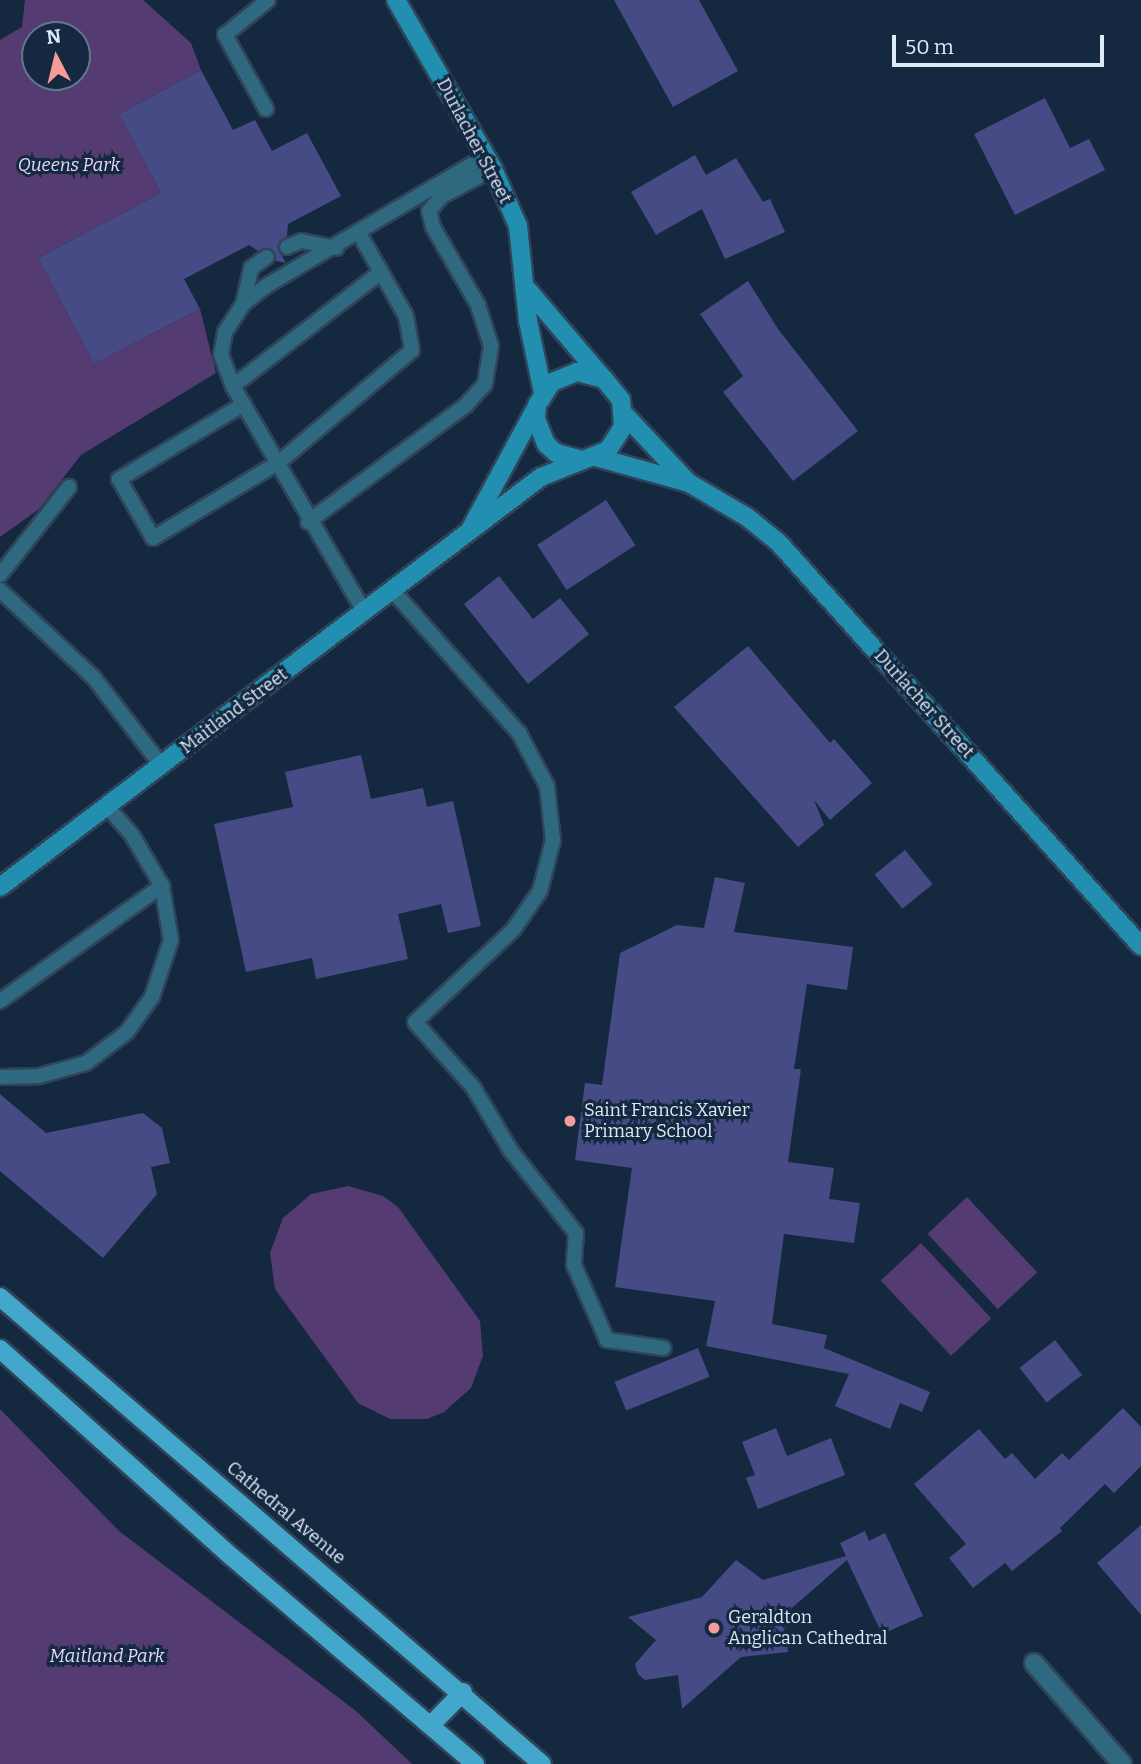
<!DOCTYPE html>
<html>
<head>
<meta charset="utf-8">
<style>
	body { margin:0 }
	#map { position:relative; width:1141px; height:1764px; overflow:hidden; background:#14293f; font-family:Bitter,serif }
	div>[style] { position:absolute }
	.green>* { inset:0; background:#543b71; transform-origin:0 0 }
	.building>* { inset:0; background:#464b85; transform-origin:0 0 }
	.roads { filter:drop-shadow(2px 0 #304459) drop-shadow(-2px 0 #304459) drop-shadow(0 2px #304459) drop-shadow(0 -2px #304459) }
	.service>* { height:14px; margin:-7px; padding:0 7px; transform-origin:7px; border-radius:7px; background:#2e697f }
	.minor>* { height:18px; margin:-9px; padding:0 9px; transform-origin:9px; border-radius:9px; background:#2e697f }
	.secondary>* { height:18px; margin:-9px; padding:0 9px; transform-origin:9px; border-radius:9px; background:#228eb0 }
	.primary>* { height:18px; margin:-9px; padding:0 9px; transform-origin:9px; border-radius:9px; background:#43a7cb }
	.dots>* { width:19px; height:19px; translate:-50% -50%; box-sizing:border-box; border:4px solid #14293f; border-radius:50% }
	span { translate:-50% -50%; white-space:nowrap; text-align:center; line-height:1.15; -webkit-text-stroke:6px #14293f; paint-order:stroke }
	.street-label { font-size:18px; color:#dce9f8 }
	.park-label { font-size:18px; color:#e5d7fa; font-style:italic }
	.poi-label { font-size:18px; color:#dce9f8 }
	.left { translate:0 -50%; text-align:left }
	.north { position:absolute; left:21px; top:21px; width:70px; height:70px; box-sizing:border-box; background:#14293f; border:2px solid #647689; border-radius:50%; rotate:353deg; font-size:19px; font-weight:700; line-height:28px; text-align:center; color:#dce9f8 }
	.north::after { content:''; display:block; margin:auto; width:24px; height:32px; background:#f59b98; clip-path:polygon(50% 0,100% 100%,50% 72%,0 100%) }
	.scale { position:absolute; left:892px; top:35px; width:212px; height:32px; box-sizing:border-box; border:4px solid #dce9f8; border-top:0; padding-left:9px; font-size:21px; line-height:24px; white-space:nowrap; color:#dce9f8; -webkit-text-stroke:5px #14293f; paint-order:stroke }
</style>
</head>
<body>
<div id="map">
	<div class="green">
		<div style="clip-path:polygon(evenodd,25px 0,143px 0,191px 43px,201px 70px,119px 114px,161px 193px,38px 258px,94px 364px,200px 309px,216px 373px,81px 455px,39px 509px,0 537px,0 40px,22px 27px,25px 0,35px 35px,77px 35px,77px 77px,35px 77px,35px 35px)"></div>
		<div style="clip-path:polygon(348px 1186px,383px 1196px,398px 1207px,480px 1321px,483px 1356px,471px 1388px,444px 1412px,427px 1419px,390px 1419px,358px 1403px,275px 1289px,270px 1253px,283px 1218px,311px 1194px)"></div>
		<div style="left:967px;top:1197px;width:103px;height:54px;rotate:47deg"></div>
		<div style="left:921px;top:1243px;width:103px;height:55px;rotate:47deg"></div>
		<div style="clip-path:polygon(0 1409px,119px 1531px,356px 1711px,412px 1764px,0 1764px)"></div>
	</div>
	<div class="building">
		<div style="clip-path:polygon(614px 0,699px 0,738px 71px,673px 107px)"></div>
		<div style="clip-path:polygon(201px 70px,233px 130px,255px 120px,272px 151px,307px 133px,341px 196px,288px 224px,287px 236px,277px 247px,286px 263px,276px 261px,272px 249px,258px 251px,249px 245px,184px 279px,200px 309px,94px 364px,38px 258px,161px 193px,119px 114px)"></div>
		<div style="clip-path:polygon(1045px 98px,1070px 148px,1089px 139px,1105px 170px,1015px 215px,974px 134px)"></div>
		<div style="clip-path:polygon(695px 155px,706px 175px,736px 158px,763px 202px,770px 199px,785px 232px,725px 259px,702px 209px,656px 235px,631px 192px)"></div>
		<div style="clip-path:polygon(748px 281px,778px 329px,858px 431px,793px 481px,723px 392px,743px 376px,700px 314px)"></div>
		<div style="left:606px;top:500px;width:54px;height:82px;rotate:57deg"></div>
		<div style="clip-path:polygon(499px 576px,533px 619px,560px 598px,589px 634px,528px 684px,464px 604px)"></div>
		<div style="clip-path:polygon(748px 646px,830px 743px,834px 739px,872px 783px,830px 820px,814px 800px,824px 825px,798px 847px,674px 707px)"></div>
		<div style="clip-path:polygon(361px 755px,371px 799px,423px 788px,427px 807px,453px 801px,481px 926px,448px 933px,441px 904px,398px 914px,408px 959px,316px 979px,312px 958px,246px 972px,214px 824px,293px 807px,285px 772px)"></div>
		<div style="left:905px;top:850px;width:44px;height:39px;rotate:51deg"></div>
		<div style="clip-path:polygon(715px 877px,745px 883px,734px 932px,853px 947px,847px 990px,807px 984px,794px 1069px,801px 1069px,788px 1162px,834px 1168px,829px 1199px,860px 1203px,854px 1243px,784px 1234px,772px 1324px,827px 1335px,824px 1348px,930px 1392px,922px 1412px,900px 1403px,890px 1429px,835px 1406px,849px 1374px,706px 1346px,715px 1301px,615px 1287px,632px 1168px,575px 1160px,585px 1083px,602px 1085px,620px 953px,677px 925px,704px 928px)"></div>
		<div style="clip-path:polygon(0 1094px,46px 1133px,143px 1113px,162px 1128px,170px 1163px,151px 1167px,157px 1194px,103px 1258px,0 1171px)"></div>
		<div style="left:1055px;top:1340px;width:44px;height:45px;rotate:52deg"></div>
		<div style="left:698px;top:1348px;width:31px;height:90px;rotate:68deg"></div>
		<div style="clip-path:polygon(1123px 1408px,1141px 1427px,1141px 1466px,1114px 1493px,1105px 1484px,1060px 1528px,1062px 1531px,1012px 1571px,1005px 1563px,973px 1588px,949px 1558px,966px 1544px,914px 1484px,979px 1429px,1005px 1459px,1012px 1453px,1035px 1479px,1062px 1453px,1069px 1460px)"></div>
		<div style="clip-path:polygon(776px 1428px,787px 1456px,831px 1438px,845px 1475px,758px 1509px,746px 1478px,755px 1475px,742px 1442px)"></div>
		<div style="clip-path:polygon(1141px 1525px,1141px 1615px,1097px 1563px)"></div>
		<div style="clip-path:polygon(865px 1531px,869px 1541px,885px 1533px,923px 1616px,882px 1634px,847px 1560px,785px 1614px,788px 1652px,741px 1657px,682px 1709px,678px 1675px,645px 1680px,638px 1674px,635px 1664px,656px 1640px,628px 1617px,702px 1597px,736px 1560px,763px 1580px,846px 1556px,840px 1543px)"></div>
	</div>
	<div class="roads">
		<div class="service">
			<div style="left:266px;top:109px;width:85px;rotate:-119deg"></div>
			<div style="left:225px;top:35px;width:55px;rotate:-39.1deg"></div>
			<div style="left:287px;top:247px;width:15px;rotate:-23deg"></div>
			<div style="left:301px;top:241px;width:36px;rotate:11deg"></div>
			<div style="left:243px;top:304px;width:37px;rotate:-77deg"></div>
			<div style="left:251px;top:268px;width:19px;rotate:-35deg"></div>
			<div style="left:233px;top:386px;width:187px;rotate:-37.6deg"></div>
			<div style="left:244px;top:404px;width:146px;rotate:149deg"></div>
			<div style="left:119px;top:479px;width:68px;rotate:60deg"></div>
			<div style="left:153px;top:538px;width:146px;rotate:-31deg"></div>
			<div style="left:278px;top:463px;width:175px;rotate:-40.1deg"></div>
			<div style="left:412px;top:350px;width:35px;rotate:-100deg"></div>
			<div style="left:406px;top:316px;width:93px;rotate:-119.6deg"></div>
			<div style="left:308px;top:522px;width:197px;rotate:-36.5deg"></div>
			<div style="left:466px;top:405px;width:28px;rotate:-48deg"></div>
			<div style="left:485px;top:384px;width:38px;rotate:-81deg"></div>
			<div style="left:491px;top:346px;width:43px;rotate:-107.6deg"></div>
			<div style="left:478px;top:305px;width:90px;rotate:-120deg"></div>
			<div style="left:433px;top:227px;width:16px;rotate:-104deg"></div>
			<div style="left:429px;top:211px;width:20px;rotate:-49deg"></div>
			<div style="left:442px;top:196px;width:58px;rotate:-27.9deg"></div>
			<div style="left:0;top:575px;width:112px;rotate:-51.9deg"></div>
			<div style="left:0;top:590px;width:129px;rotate:43.1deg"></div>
			<div style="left:94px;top:678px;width:111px;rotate:52.3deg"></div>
			<div style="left:393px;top:591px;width:190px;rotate:48.4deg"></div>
			<div style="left:519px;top:733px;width:60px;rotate:62.2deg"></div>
			<div style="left:547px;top:786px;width:54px;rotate:83.7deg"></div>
			<div style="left:553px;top:840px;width:53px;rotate:104.3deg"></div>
			<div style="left:540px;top:891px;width:47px;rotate:124.7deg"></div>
			<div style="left:513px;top:930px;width:134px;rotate:136.8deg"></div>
			<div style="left:415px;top:1022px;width:87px;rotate:48.3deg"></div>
			<div style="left:473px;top:1087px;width:74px;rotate:59.3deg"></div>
			<div style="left:511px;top:1151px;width:105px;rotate:51.6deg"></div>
			<div style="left:576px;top:1233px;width:32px;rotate:94deg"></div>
			<div style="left:574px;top:1265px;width:82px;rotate:66.3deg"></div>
			<div style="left:607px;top:1340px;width:57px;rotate:8.1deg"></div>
			<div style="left:365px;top:613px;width:263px;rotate:-120.2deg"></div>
			<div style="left:233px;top:386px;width:33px;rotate:-111deg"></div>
			<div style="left:221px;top:355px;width:23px;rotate:-80deg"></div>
			<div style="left:225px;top:332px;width:33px;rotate:-57deg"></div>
			<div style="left:243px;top:304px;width:29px;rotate:-38deg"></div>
			<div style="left:266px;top:286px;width:256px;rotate:-30.6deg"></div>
			<div style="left:0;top:1001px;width:199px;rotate:-35.4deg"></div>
			<div style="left:0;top:1077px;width:39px;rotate:-1deg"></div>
			<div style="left:39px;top:1076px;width:49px;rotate:-15.5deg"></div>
			<div style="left:86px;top:1063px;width:51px;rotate:-37.1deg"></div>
			<div style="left:127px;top:1032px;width:43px;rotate:-54.5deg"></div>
			<div style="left:152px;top:997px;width:60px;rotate:-71.6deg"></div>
			<div style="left:171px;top:940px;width:55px;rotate:-99.5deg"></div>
			<div style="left:162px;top:886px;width:59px;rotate:-120.5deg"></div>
			<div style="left:132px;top:835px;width:37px;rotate:-131deg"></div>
		</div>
		<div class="minor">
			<div style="left:1034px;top:1663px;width:134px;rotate:48.9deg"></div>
		</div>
		<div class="secondary">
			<div style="left:396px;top:0;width:195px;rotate:60.1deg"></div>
			<div style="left:493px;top:169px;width:62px;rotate:66.3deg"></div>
			<div style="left:518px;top:226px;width:96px;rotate:84deg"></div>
			<div style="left:528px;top:321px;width:74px;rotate:78.2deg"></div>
			<div style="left:528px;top:290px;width:116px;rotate:49.6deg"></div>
			<div style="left:624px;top:414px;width:91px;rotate:46.8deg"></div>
			<div style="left:596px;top:457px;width:97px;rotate:15.6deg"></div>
			<div style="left:689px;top:483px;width:67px;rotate:30.4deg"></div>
			<div style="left:747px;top:517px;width:40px;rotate:39deg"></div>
			<div style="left:778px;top:542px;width:543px;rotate:48.06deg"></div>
			<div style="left:471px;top:528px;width:136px;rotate:-61.6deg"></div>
			<div style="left:0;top:887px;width:679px;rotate:-37.16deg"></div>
			<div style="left:541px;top:477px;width:72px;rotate:-21.9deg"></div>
			<div style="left:608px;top:450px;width:27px;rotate:-57deg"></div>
			<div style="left:623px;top:427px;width:27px;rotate:-94deg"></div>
			<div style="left:621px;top:400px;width:27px;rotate:-129deg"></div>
			<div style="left:604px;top:379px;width:28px;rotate:-165deg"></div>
			<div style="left:577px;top:372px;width:27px;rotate:158deg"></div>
			<div style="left:552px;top:382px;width:27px;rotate:123deg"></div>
			<div style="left:537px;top:405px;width:14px;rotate:94deg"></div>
			<div style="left:536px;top:419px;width:27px;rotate:68deg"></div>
			<div style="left:546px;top:444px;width:13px;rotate:42deg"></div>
			<div style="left:556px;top:453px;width:27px;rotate:15deg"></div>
		</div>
		<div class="primary">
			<div style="left:0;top:1297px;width:715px;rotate:40.75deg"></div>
			<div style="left:0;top:1349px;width:312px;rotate:41.9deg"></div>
			<div style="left:232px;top:1557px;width:319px;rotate:40.4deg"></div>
			<div style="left:431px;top:1725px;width:46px;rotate:-45.9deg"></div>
		</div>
	</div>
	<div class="dots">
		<div style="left:570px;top:1121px;background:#f59b98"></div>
		<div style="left:714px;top:1628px;background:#f59b98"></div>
	</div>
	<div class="street-label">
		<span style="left:474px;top:141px;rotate:62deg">Durlacher Street</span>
		<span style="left:924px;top:704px;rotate:48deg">Durlacher Street</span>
		<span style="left:234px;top:711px;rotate:-37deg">Maitland Street</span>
		<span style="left:286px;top:1513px;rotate:40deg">Cathedral Avenue</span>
	</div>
	<div class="park-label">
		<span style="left:69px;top:165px">Queens Park</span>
		<span style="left:107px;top:1656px">Maitland Park</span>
	</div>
	<div class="poi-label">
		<span class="left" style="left:584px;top:1121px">Saint Francis Xavier<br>Primary School</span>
		<span class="left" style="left:728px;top:1628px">Geraldton<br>Anglican Cathedral</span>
	</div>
	<div class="north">N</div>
	<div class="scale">50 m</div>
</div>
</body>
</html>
